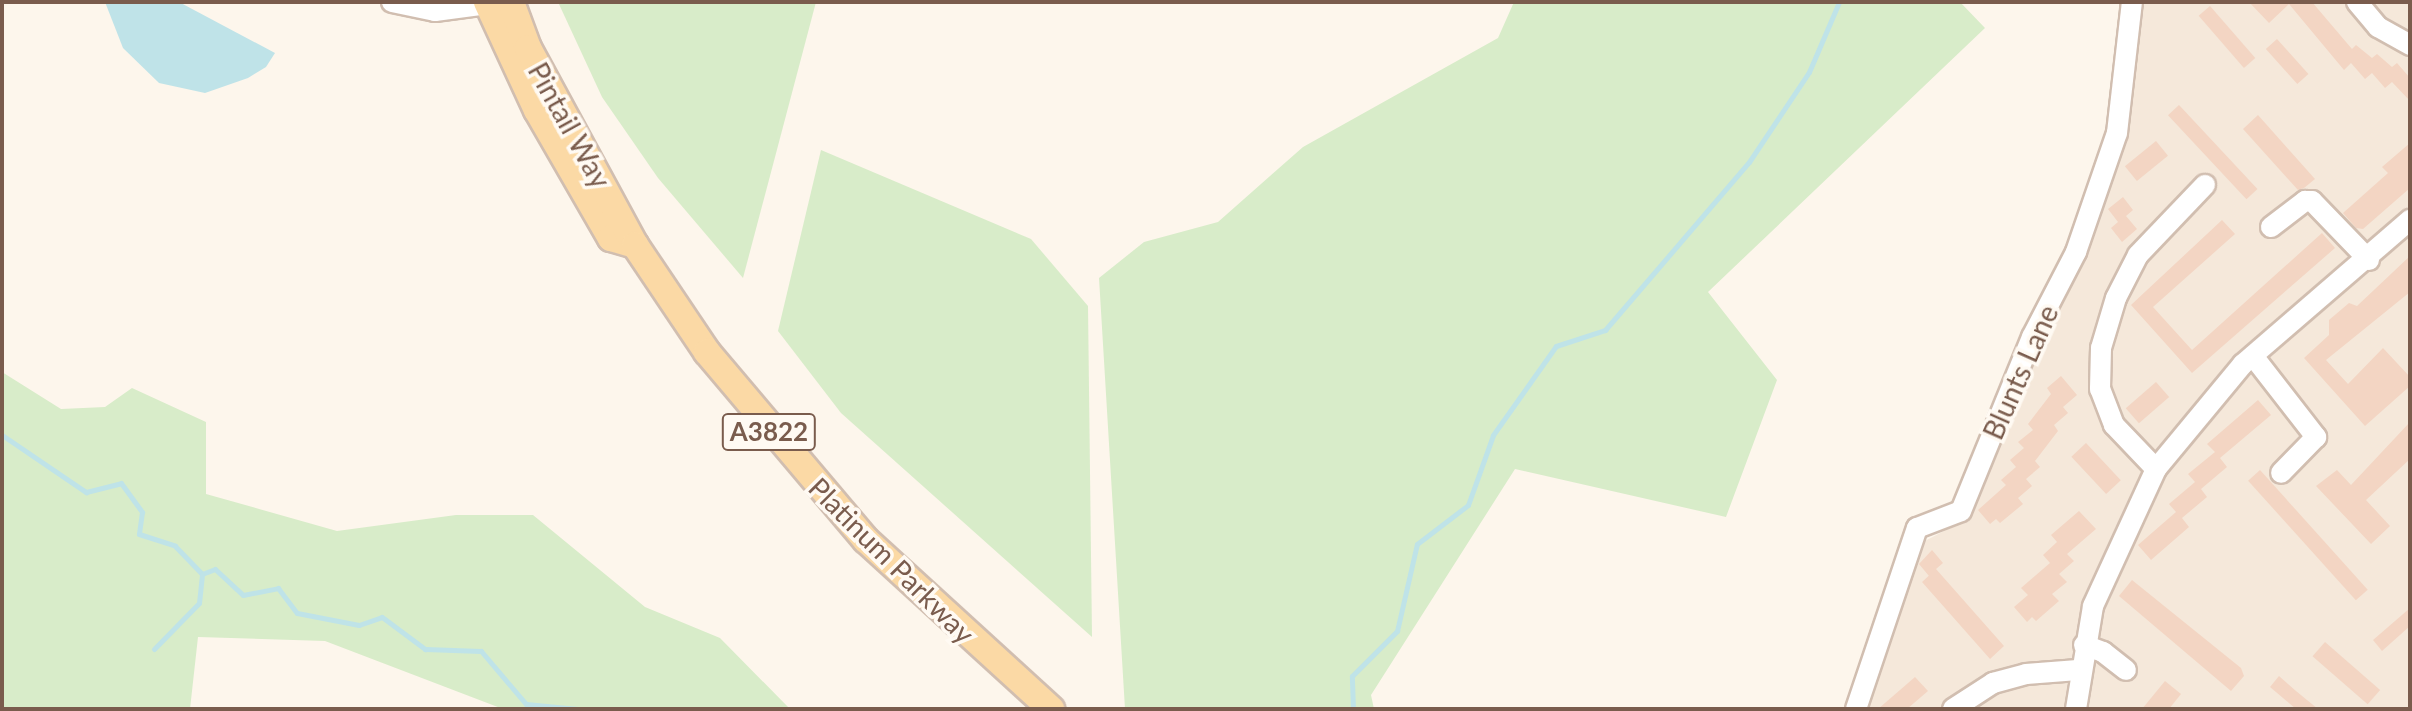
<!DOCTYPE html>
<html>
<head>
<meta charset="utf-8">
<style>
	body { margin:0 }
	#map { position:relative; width:2412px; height:711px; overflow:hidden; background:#fdf6ec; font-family:Lato,sans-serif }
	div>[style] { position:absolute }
	.residential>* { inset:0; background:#f5e8da }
	.green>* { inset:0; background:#d8ecc9 }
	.water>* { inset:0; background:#bfe3e8 }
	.stream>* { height:5px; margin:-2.5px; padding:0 2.5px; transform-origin:2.5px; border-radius:2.5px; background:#bfe3e8 }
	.building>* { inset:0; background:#f3d5c3; transform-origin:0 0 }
	.roads { filter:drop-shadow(2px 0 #d1beb0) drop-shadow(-2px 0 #d1beb0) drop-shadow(0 2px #d1beb0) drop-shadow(0 -2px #d1beb0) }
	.minor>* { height:20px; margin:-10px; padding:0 10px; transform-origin:10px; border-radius:10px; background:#fff }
	.major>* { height:26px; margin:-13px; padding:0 13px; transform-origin:13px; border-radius:13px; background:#fbd9a5 }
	span { translate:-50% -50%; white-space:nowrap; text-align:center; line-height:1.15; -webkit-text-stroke:7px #fffaf3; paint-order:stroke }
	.shield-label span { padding:2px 6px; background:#fffaf3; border:2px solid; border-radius:6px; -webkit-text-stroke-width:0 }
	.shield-label { font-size:26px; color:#7a5c4d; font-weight:700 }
	.street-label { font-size:28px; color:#7a5c4d }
	.frame { position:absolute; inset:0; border:4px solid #7a5c4d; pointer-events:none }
</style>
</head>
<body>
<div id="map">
	<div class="residential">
		<div style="clip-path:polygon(2143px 2px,2410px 2px,2410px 709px,1860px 709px,1921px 543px,1971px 517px,2129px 127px)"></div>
	</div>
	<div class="green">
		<div style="clip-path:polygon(558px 2px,816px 2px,743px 278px,658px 178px,602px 97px)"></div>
		<div style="clip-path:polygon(1514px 2px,1960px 2px,1985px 28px,1708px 292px,1777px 380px,1726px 517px,1515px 469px,1371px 695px,1374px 709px,1125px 709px,1099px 278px,1144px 242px,1218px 222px,1303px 147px,1498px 38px)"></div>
		<div style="clip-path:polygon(821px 150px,1031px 239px,1088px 306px,1092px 637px,841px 413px,778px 331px)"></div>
		<div style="clip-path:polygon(2px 372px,61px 409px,105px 407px,132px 388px,206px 422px,206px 494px,337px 531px,456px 515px,533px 515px,645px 607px,720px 638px,790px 709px,503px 709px,325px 641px,198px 637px,190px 709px,2px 709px)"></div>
	</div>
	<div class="water">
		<div style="clip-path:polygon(105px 2px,179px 2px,275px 53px,266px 67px,248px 78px,205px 93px,159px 83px,123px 48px)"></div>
	</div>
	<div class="stream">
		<div style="left:2px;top:435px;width:102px;rotate:34.2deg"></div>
		<div style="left:86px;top:492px;width:36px;rotate:-14deg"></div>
		<div style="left:121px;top:483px;width:36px;rotate:54deg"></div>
		<div style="left:142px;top:512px;width:22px;rotate:98deg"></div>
		<div style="left:139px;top:534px;width:38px;rotate:18deg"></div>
		<div style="left:175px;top:546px;width:39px;rotate:46deg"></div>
		<div style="left:202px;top:574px;width:14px;rotate:-21deg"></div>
		<div style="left:215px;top:569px;width:38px;rotate:43deg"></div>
		<div style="left:243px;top:595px;width:36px;rotate:-11deg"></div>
		<div style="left:278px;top:588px;width:31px;rotate:53deg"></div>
		<div style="left:297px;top:613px;width:63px;rotate:11deg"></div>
		<div style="left:359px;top:625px;width:24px;rotate:-19deg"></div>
		<div style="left:382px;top:617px;width:54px;rotate:36.7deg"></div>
		<div style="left:425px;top:649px;width:56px;rotate:2deg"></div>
		<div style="left:481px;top:651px;width:70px;rotate:49.7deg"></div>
		<div style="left:526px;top:704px;width:52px;rotate:5.5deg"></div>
		<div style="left:154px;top:649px;width:64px;rotate:-45.6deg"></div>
		<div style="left:199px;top:603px;width:29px;rotate:-84deg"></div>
		<div style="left:1353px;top:709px;width:33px;rotate:-92deg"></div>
		<div style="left:1352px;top:676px;width:64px;rotate:-45deg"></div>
		<div style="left:1397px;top:631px;width:89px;rotate:-77.1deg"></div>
		<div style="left:1417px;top:544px;width:64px;rotate:-37.4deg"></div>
		<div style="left:1468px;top:505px;width:74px;rotate:-70.3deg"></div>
		<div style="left:1493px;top:435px;width:109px;rotate:-54.7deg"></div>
		<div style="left:1556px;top:346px;width:52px;rotate:-18.1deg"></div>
		<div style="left:1605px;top:330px;width:221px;rotate:-49.4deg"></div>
		<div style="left:1749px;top:162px;width:108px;rotate:-56.3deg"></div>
		<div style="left:1809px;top:72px;width:76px;rotate:-66.8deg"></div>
	</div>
	<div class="building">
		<div style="clip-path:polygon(2249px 2px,2312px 2px,2352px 49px,2356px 45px,2372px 58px,2377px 54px,2392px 67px,2397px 63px,2410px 78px,2410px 101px,2392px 82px,2385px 88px,2372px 73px,2365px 79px,2351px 63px,2344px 70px,2289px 4px,2269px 23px)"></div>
		<div style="left:2210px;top:6px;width:69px;height:15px;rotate:49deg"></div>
		<div style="left:2277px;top:39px;width:47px;height:15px;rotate:48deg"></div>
		<div style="left:2179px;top:105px;width:115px;height:15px;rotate:47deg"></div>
		<div style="clip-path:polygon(2258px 115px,2315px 179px,2304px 188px,2298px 190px,2243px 129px)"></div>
		<div style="left:2156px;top:141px;width:19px;height:40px;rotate:51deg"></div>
		<div style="clip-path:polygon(2410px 143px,2410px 188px,2363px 229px,2356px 228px,2343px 213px,2388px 173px,2382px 167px)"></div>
		<div style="clip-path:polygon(2123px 197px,2133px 210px,2126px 216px,2137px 229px,2122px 242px,2111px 228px,2118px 222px,2108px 209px)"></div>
		<div style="clip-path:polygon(2222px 220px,2235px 234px,2153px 307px,2192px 350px,2322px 233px,2335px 248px,2192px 373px,2131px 305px)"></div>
		<div style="clip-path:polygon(2410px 256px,2410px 292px,2326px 360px,2348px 384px,2383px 348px,2410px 377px,2410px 386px,2365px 426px,2304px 358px,2329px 335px,2329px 320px,2349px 303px,2357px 306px)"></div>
		<div style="clip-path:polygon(2061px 376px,2077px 395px,2063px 407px,2068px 413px,2054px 425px,2058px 431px,2035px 461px,2040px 467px,2026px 479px,2032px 486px,2018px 498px,2023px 504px,2000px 523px,1996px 519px,1990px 524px,1978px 510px,2006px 485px,2001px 480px,2016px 467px,2010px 460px,2024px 448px,2018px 442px,2033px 430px,2028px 424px,2051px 394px,2047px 388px)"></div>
		<div style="left:2156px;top:382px;width:20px;height:40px;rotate:49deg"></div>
		<div style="clip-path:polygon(2258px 400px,2271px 415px,2220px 458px,2227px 467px,2201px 489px,2207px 497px,2182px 518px,2189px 527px,2151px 560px,2138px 545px,2176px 512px,2169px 504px,2195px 482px,2188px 474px,2215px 452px,2207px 444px)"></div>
		<div style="clip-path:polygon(2410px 422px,2410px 459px,2366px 500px,2390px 526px,2371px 544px,2316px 486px,2337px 470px,2351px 485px)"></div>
		<div style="left:2086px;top:443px;width:51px;height:20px;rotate:47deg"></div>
		<div style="left:2260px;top:470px;width:161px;height:16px;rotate:48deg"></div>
		<div style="clip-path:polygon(2079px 511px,2096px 529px,2067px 554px,2074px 561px,2059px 574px,2067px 582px,2052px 594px,2059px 601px,2036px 621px,2032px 617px,2027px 622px,2014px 607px,2028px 595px,2021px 588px,2050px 563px,2043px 555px,2057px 542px,2051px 535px)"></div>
		<div style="clip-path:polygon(1932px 550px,1943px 563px,1936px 569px,2004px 646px,1990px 659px,1922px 582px,1935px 570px,1929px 576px,1919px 564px)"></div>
		<div style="clip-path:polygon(2132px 580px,2241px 668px,2244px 676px,2231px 691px,2119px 596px)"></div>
		<div style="clip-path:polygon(2410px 608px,2410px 626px,2382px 651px,2373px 640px)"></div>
		<div style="left:2325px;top:642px;width:73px;height:19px;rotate:41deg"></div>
		<div style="clip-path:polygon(2279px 676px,2296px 691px,2318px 709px,2296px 709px,2270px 687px)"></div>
		<div style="clip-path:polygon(1915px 677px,1928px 691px,1907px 709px,1878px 709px)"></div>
		<div style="clip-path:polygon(2165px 681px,2181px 694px,2169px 709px,2142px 709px)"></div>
	</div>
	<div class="roads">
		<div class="minor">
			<div style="left:392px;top:2px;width:44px;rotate:11.8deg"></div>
			<div style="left:435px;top:11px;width:53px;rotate:-7.5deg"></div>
			<div style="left:2357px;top:2px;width:33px;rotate:50deg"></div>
			<div style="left:2378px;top:27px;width:37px;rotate:29deg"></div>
			<div style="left:2271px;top:227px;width:43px;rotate:-37.4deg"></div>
			<div style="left:2305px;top:201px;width:7px"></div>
			<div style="left:2312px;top:201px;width:82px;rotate:46deg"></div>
			<div style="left:2253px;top:356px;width:103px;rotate:52.1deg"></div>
			<div style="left:2316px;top:437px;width:50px;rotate:134.2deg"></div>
			<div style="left:2156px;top:469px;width:61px;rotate:-133.7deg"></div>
			<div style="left:2114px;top:425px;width:39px;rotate:-111deg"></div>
			<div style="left:2100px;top:389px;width:41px;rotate:-88.6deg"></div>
			<div style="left:2101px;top:348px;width:52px;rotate:-73.3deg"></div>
			<div style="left:2116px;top:298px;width:48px;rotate:-62.9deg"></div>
			<div style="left:2138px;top:255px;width:97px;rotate:-46.3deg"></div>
			<div style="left:2084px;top:645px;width:20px;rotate:20deg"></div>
			<div style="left:2103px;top:652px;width:29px;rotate:38deg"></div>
			<div style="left:1856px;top:709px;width:191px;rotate:-71.4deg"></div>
			<div style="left:1917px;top:528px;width:47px;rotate:-21.1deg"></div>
			<div style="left:1961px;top:511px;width:188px;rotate:-67.8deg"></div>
			<div style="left:2032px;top:337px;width:96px;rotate:-62.6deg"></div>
			<div style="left:2076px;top:252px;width:126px;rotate:-71deg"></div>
			<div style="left:2117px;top:133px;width:132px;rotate:-83.5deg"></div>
			<div style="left:1953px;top:709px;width:48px;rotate:-33deg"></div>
			<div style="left:1993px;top:683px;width:34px;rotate:-15deg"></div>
			<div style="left:2026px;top:674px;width:52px;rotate:-4.4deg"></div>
			<div style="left:2076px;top:709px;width:104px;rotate:-80.6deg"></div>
			<div style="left:2093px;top:606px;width:151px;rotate:-65.3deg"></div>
			<div style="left:2156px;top:469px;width:136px;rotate:-50.4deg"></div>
			<div style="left:2243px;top:364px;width:221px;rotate:-40.8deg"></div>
		</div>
		<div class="major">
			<div style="left:487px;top:2px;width:119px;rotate:65.2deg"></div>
			<div style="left:537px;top:110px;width:148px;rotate:60deg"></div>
			<div style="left:611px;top:238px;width:25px;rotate:16deg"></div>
			<div style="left:511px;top:2px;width:49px;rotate:69.7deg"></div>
			<div style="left:528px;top:48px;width:224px;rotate:61.5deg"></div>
			<div style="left:635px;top:245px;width:129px;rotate:56.1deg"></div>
			<div style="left:707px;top:352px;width:246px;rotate:49.8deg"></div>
			<div style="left:866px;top:540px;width:251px;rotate:42.4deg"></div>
		</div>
	</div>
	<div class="shield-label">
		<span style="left:769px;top:432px">A3822</span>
	</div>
	<div class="street-label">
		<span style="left:570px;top:125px;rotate:61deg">Pintail Way</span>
		<span style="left:2020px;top:372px;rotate:-66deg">Blunts Lane</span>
		<span style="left:892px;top:560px;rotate:45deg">Platinum Parkway</span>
	</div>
	<div class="frame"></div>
</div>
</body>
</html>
